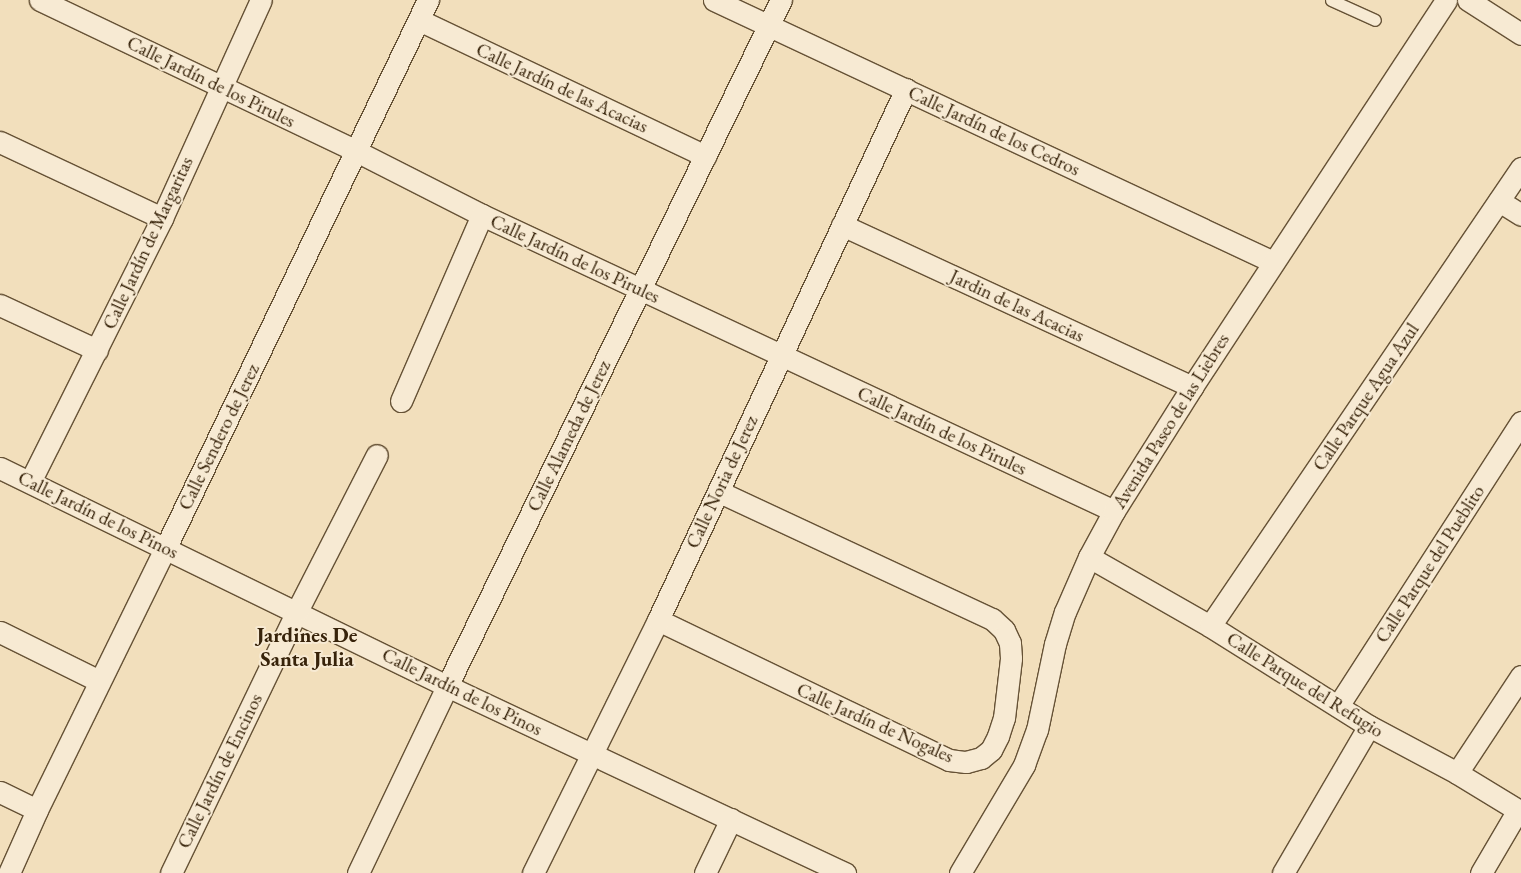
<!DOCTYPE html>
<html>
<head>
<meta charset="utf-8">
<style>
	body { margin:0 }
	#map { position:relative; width:1521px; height:873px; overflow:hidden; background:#f2dfbc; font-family:"EB Garamond",serif }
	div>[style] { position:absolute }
	.roads { filter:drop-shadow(1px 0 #665236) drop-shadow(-1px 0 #665236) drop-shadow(0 1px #665236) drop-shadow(0 -1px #665236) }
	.lane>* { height:11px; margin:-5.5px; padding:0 5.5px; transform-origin:5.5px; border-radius:5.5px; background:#f7ead3 }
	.street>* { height:21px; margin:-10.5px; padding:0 10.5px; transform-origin:10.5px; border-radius:10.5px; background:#f7ead3 }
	span { translate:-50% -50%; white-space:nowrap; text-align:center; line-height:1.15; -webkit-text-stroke:4px #f7ead3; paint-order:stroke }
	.street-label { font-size:19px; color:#37230a }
	.quarter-label { font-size:21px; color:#37230a; font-weight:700 }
</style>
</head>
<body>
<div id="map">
	<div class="roads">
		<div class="lane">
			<div style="left:1331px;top:0;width:48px;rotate:24.4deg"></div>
		</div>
		<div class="street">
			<div style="left:40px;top:0;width:350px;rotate:25.5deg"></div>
			<div style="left:356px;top:151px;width:141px;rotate:26.9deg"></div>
			<div style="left:482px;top:215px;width:698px;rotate:25.1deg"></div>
			<div style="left:714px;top:0;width:617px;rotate:25.11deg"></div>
			<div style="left:1468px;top:0;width:63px;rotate:32.7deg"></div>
			<div style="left:419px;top:20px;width:317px;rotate:25.4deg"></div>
			<div style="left:0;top:142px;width:179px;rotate:25.1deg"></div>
			<div style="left:1499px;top:201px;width:26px;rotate:32deg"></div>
			<div style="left:842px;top:225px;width:386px;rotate:24.8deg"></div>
			<div style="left:0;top:305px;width:107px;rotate:24.9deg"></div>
			<div style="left:401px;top:401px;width:203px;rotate:-66.5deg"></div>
			<div style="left:0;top:468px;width:497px;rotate:26deg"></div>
			<div style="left:447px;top:686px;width:440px;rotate:25.2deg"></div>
			<div style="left:30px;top:482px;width:295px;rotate:-63.4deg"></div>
			<div style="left:162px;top:218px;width:239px;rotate:-65.6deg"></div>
			<div style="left:1089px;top:557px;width:139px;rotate:29.7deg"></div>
			<div style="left:1210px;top:626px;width:188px;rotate:32.2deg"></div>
			<div style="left:1369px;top:726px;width:100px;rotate:28.1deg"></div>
			<div style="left:1457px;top:773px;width:75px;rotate:31.4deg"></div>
			<div style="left:658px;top:620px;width:323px;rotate:25.7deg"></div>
			<div style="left:949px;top:760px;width:17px;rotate:7deg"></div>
			<div style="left:966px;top:762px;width:16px;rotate:-15deg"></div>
			<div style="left:981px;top:758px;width:13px;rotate:-39deg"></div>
			<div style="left:991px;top:750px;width:16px;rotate:-63deg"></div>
			<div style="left:998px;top:736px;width:19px;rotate:-72deg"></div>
			<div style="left:1004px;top:718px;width:60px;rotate:-83.3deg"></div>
			<div style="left:1011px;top:658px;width:15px;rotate:-94deg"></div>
			<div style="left:1010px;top:643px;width:14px;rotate:-115deg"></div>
			<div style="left:1004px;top:630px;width:16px;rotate:-137deg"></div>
			<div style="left:992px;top:619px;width:302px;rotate:-155deg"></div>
			<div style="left:1210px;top:626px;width:554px;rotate:-55.82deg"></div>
			<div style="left:0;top:632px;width:110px;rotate:26.3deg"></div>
			<div style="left:1338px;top:706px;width:338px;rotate:-57.2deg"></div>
			<div style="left:1457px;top:773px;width:116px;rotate:-56.6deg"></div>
			<div style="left:0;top:792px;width:41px;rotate:25.9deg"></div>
			<div style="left:9px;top:873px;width:69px;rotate:-66deg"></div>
			<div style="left:37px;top:810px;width:293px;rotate:-63.9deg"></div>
			<div style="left:166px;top:547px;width:607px;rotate:-64.41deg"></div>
			<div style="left:171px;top:873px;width:291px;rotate:-64.3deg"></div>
			<div style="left:297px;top:611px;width:175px;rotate:-62.9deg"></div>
			<div style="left:358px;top:873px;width:207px;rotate:-64.5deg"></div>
			<div style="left:447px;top:686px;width:763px;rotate:-64.04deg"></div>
			<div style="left:533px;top:873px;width:282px;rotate:-63.7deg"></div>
			<div style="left:658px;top:620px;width:586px;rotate:-64.97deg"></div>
			<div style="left:705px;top:873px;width:60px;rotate:-64.3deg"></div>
			<div style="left:960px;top:873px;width:126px;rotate:-59.3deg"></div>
			<div style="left:1024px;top:765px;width:37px;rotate:-70deg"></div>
			<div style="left:1037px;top:730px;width:88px;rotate:-78.2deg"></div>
			<div style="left:1055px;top:644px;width:34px;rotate:-73deg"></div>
			<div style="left:1065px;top:612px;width:60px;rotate:-66.4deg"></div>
			<div style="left:1089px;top:557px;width:52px;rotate:-61.5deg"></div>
			<div style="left:1114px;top:511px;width:146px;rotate:-57.8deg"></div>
			<div style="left:1192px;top:387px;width:463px;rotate:-56.7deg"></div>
			<div style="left:1283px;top:873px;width:170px;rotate:-59.7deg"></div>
			<div style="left:1481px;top:873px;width:73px;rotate:-59.6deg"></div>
		</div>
	</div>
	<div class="street-label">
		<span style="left:211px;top:82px;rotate:26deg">Calle Jardín de los Pirules</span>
		<span style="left:562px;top:88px;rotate:25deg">Calle Jardín de las Acacias</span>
		<span style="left:994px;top:131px;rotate:25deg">Calle Jardín de los Cedros</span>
		<span style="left:148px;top:243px;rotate:-65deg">Calle Jardín de Margaritas</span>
		<span style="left:575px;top:259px;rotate:25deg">Calle Jardín de los Pirules</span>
		<span style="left:1017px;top:306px;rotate:25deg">Jardin de las Acacias</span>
		<span style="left:1366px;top:397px;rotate:-56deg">Calle Parque Agua Azul</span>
		<span style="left:1171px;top:421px;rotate:-58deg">Avenida Paseo de las Liebres</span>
		<span style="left:942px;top:431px;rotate:25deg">Calle Jardín de los Pirules</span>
		<span style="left:569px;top:436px;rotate:-64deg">Calle Alameda de Jerez</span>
		<span style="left:219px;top:437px;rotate:-64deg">Calle Sendero de Jerez</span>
		<span style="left:722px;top:482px;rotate:-65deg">Calle Noria de Jerez</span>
		<span style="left:98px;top:515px;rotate:26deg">Calle Jardín de los Pinos</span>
		<span style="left:1430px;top:564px;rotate:-57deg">Calle Parque del Pueblito</span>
		<span style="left:1305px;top:685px;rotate:32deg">Calle Parque del Refugio</span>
		<span style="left:462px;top:692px;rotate:26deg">Calle Jardín de los Pinos</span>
		<span style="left:875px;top:723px;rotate:24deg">Calle Jardín de Nogales</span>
		<span style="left:220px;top:771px;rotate:-64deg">Calle Jardín de Encinos</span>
	</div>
	<div class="quarter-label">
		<span style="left:307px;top:647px">Jardines De<br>Santa Julia</span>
	</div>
</div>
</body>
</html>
